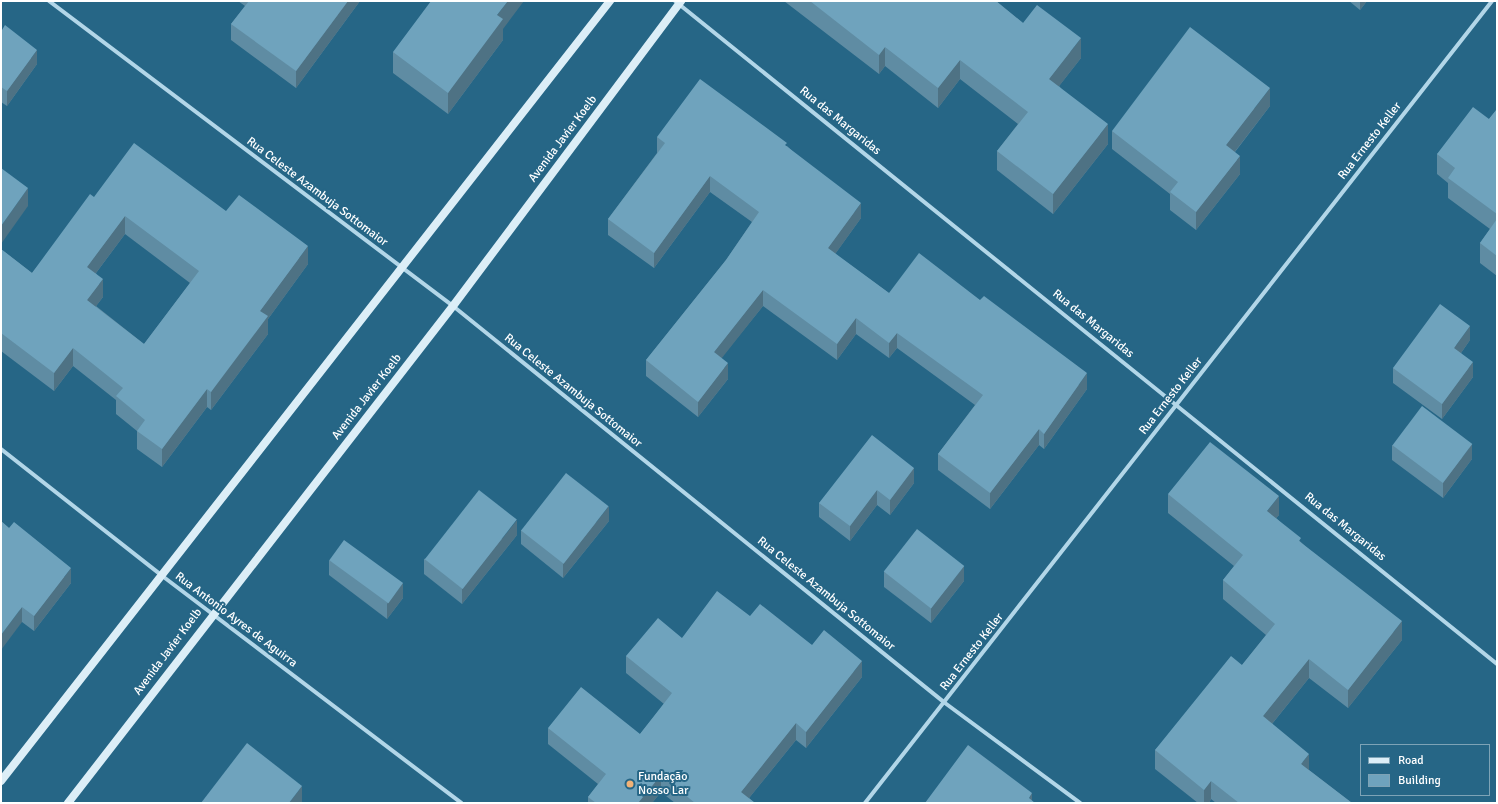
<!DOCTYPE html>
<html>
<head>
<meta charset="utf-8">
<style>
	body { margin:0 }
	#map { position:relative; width:1498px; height:804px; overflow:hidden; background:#266686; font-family:Signika,sans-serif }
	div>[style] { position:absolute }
	.street>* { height:4px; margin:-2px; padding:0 2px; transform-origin:2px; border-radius:2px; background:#b2d6e8 }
	.secondary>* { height:8px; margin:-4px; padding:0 4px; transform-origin:4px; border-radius:4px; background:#dceef7 }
	.wall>* { inset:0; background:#5f8ca3 }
	.shaded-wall>* { inset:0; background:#4e7284 }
	.building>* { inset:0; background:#6fa3bd; transform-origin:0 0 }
	.dots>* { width:11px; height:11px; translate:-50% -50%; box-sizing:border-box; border:2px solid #266686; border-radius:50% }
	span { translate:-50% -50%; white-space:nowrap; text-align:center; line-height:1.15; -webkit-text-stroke:4px #266686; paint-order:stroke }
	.street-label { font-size:12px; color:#fff }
	.poi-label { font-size:12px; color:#fff }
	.left { translate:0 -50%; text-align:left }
	.frame { position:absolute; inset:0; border:2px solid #fff; pointer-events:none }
	.legend { position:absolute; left:1360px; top:744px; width:130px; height:52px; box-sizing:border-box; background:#266686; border:1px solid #7da3b6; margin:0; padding:5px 7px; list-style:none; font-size:12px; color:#fff }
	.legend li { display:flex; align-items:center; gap:8px; height:20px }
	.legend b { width:20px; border:1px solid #7da3b6 }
</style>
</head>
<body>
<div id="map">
	<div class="street">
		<div style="left:49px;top:1px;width:506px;rotate:37.05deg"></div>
		<div style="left:453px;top:306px;width:632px;rotate:38.9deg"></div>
		<div style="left:945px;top:703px;width:168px;rotate:36.5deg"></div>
		<div style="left:675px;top:1px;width:1056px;rotate:38.89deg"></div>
		<div style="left:1px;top:449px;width:204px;rotate:38.2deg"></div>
		<div style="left:161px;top:575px;width:377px;rotate:37.2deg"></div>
		<div style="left:865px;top:803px;width:1018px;rotate:-51.98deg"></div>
	</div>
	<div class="secondary">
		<div style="left:1px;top:781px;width:990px;rotate:-52.02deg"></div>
		<div style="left:68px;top:803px;width:629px;rotate:-52.24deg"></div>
		<div style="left:453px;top:306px;width:381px;rotate:-53.2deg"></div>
	</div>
	<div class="wall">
		<div style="clip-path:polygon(238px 1px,360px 1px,296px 88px,231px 40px,231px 24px,245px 6px)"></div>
		<div style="clip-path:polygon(784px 1px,996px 1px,1023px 23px,1081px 58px,1059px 86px,1108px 144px,1053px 214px,997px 170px,997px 151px,1018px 124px,960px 79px,938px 108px,885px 66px,879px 74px)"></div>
		<div style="clip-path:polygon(1349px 1px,1367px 1px,1360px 10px)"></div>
		<div style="clip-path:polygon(503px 29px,503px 40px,448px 114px,393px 73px,393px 52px)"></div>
		<div style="clip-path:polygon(1px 30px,37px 64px,7px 106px,1px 102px)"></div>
		<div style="clip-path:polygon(1270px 106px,1235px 152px,1240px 174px,1196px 230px,1170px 210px,1170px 194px,1112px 149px,1112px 131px)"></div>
		<div style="clip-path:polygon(1497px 109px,1497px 276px,1480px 263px,1480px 243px,1490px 229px,1448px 198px,1448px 183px,1437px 174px,1437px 154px,1489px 119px)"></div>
		<div style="clip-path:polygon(657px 137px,787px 146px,861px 218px,835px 254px,889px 293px,1087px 389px,1044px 449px,1039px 445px,990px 509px,938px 470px,938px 454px,975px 405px,897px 348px,889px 358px,856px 334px,837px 360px,763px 306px,721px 358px,728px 379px,698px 417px,646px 376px,646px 360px,726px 260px,752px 222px,710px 192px,654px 268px,608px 235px,608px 219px,657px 153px)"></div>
		<div style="clip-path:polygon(evenodd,94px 197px,226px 211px,308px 264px,268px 319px,268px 334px,211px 410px,207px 407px,162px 467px,137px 449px,137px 431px,116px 414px,116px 400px,73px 366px,54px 391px,1px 351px,1px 249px,32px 273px,94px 197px,125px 234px,190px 283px,144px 344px,96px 306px,103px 297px,96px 273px,125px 234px)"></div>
		<div style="clip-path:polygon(1470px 340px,1461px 353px,1473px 377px,1442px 419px,1393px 383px,1393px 368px)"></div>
		<div style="clip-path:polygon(1392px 445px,1472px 459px,1443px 498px,1392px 460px)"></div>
		<div style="clip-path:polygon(914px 468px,914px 483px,890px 515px,877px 505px,850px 541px,819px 517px,819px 503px)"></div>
		<div style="clip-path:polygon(1168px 494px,1279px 515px,1276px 518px,1402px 640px,1348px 708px,1309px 678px,1272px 724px,1309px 770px,1352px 803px,1216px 803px,1211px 799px,1209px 803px,1198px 803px,1155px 769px,1155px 750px,1242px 665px,1266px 635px,1223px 599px,1223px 580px,1234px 566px,1168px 513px)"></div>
		<div style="clip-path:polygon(1px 521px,71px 583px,34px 631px,22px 622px)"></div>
		<div style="clip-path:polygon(609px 521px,563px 578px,521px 544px,521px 530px)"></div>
		<div style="clip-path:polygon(517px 535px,462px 604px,424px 574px,424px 559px)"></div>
		<div style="clip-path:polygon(329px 560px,403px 598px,387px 619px,329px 575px)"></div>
		<div style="clip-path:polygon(884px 572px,964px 581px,931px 623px,884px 587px)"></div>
		<div style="clip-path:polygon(750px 616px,812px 645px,862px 677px,806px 748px,796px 740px,749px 798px,755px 803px,675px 803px,661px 792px,652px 803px,588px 803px,588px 797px,598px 784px,548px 744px,548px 728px,640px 734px,664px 704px,626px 673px,626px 656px)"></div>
	</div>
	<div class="shaded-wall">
		<div style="clip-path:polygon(348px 1px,360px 1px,296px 88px,296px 71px)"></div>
		<div style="clip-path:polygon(508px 1px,524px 1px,503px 29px,503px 40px,448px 114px,448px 93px,497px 15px)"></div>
		<div style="clip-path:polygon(1360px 1px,1367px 1px,1360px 10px)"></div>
		<div style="clip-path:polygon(1081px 38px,1081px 58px,1049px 99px,1049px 79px)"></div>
		<div style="clip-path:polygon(885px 47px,885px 66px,879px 74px,879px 55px)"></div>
		<div style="clip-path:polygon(37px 50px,37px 64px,7px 106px,7px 91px)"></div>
		<div style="clip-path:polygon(960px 60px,960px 79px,938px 108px,938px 88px)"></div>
		<div style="clip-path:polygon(1270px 88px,1270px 106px,1226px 163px,1226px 145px)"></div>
		<div style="clip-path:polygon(1108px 124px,1108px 144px,1053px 214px,1053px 194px)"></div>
		<div style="clip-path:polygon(1240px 156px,1240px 174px,1196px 230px,1196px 212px)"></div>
		<div style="clip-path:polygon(710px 176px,710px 192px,654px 268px,654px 253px)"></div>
		<div style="clip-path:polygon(28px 188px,28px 206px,1px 244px,1px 226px)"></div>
		<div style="clip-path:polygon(861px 203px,861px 218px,828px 264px,828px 248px)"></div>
		<div style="clip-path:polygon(125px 216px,125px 234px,87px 285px,87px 267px)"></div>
		<div style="clip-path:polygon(308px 246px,308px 264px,268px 319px,268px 334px,211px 410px,211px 392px,260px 311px)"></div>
		<div style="clip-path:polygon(103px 279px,103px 297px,87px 318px,87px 300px)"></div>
		<div style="clip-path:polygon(763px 290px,763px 306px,714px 368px,714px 352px)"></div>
		<div style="clip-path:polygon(856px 318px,856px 334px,837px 360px,837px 344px)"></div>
		<div style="clip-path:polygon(1470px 326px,1470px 340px,1454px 363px,1454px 348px)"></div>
		<div style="clip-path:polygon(897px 333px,897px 348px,889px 358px,889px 343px)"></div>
		<div style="clip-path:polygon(73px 348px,73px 366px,54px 391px,54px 373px)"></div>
		<div style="clip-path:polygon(1473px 362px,1473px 377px,1442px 419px,1442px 404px)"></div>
		<div style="clip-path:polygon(728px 363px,728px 379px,698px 417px,698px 402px)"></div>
		<div style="clip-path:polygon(1087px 373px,1087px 389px,1044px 449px,1044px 434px)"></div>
		<div style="clip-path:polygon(207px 389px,207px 407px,162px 467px,162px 449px)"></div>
		<div style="clip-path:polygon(1039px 429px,1039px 445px,990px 509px,990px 493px)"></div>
		<div style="clip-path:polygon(1472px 444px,1472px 459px,1443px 498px,1443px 483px)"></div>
		<div style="clip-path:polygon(914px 468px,914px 483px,890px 515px,890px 500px)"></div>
		<div style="clip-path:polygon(877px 490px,877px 505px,850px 541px,850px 526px)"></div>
		<div style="clip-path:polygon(1279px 496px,1279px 515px,1267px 529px,1267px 511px)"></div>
		<div style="clip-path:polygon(609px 506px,609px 521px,563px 578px,563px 564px)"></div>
		<div style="clip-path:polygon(517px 520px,517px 535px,462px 604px,462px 589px)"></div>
		<div style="clip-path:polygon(964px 566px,964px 581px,931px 623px,931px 608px)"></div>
		<div style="clip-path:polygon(71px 568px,71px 583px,34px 631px,34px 616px)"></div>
		<div style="clip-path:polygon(403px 583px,403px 598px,387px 619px,387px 604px)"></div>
		<div style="clip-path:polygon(22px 607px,22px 622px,1px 650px,1px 635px)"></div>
		<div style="clip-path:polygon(1402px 621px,1402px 640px,1348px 708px,1348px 690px)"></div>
		<div style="clip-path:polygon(1309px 659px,1309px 678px,1263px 735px,1263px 716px)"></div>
		<div style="clip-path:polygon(862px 661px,862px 677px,806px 748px,806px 732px)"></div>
		<div style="clip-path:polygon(796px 723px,796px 740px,745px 803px,741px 792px)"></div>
		<div style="clip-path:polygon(1309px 754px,1309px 772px,1301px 764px)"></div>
		<div style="clip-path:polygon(661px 775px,661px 792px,652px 803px,638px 803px)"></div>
		<div style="clip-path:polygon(1211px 781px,1211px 799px,1209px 803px,1204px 803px,1204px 790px)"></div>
		<div style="clip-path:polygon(302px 786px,302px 803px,289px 803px)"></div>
		<div style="clip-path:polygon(1032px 793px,1032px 803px,1029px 798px)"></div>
	</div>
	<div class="building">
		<div style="clip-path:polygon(249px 1px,348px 1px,296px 71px,231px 24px)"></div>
		<div style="clip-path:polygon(431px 1px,508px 1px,497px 15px,503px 19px,448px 93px,393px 52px)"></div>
		<div style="clip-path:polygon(810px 1px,996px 1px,1023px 23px,1037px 5px,1081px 38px,1049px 79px,1108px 124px,1053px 194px,997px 151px,1028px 112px,960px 60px,938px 88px,885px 47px,879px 55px)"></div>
		<div style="clip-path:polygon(5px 25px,37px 50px,7px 91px,1px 87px,1px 30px,2px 30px)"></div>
		<div style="clip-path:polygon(1190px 27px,1270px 88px,1226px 145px,1240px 156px,1196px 212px,1170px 192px,1178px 182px,1112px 131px)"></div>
		<div style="clip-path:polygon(700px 79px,787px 143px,785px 145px,861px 203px,828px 248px,889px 293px,919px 253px,980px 300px,984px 296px,1087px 373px,1044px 434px,1039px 429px,990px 493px,938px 454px,983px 395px,897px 333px,889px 343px,856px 318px,837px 344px,763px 290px,714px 352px,728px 363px,698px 402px,646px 360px,726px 260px,759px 212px,710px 176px,654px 253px,608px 219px,665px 143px,657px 137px)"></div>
		<div style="clip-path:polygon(1473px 107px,1489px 119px,1497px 109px,1497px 214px,1448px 178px,1455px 168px,1437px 154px)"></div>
		<div style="clip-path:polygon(evenodd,134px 143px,226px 211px,239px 195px,308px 246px,260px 311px,268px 316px,211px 392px,207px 389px,162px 449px,137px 431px,145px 420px,116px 396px,123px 388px,73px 348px,54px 373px,1px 333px,1px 249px,32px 273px,90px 194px,94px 197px,134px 143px,125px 216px,199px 271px,144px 344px,87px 300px,103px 279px,87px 267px,125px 216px)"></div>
		<div style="clip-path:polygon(1px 168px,28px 188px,1px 226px)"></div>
		<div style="clip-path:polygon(1497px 219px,1497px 256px,1480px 243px)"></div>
		<div style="clip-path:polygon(1440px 304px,1470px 326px,1454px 348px,1473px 362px,1442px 404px,1393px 368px)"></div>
		<div style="left:1422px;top:406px;width:63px;height:49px;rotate:37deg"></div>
		<div style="clip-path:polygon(872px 435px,914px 468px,890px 500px,877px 490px,850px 526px,819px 503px)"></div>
		<div style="clip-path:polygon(1210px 442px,1279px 496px,1267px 511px,1301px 538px,1299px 541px,1402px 621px,1348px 690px,1309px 659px,1263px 716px,1309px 754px,1301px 764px,1352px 803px,1239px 803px,1211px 781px,1204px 790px,1155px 750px,1231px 656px,1242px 665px,1275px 624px,1223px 580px,1243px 555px,1168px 494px)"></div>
		<div style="left:566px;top:473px;width:54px;height:73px;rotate:38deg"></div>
		<div style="left:479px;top:490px;width:48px;height:88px;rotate:38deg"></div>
		<div style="clip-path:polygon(1px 521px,9px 528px,14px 522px,71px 568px,34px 616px,22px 607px,1px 635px)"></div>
		<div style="left:917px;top:529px;width:60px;height:54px;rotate:38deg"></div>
		<div style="left:344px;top:540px;width:73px;height:25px;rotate:36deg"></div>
		<div style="clip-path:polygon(717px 591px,750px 616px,760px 604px,812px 645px,824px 630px,862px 661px,806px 732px,796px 723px,741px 792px,755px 803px,695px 803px,661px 775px,638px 803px,596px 803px,588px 797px,606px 774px,548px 728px,581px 687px,640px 734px,672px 693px,626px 656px,658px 618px,682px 638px)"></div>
		<div style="clip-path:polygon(247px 743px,302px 786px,289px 803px,201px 803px)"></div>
		<div style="clip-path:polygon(968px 745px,1032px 793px,1029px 798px,1035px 803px,925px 803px)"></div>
	</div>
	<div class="dots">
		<div style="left:630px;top:784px;background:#f1b277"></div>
	</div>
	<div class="street-label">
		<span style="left:840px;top:121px;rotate:39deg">Rua das Margaridas</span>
		<span style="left:563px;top:139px;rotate:-53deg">Avenida Javier Koelb</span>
		<span style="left:1370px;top:141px;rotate:-52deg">Rua Ernesto Keller</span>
		<span style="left:317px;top:192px;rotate:37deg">Rua Celeste Azambuja Sottomaior</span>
		<span style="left:1093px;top:324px;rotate:39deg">Rua das Margaridas</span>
		<span style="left:573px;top:391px;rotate:39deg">Rua Celeste Azambuja Sottomaior</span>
		<span style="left:1171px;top:396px;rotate:-52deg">Rua Ernesto Keller</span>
		<span style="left:367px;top:397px;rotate:-52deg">Avenida Javier Koelb</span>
		<span style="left:1345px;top:527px;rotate:39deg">Rua das Margaridas</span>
		<span style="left:826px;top:594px;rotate:39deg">Rua Celeste Azambuja Sottomaior</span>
		<span style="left:236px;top:620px;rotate:37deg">Rua Antonio Ayres de Aguirra</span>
		<span style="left:168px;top:652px;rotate:-53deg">Avenida Javier Koelb</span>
		<span style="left:972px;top:652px;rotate:-52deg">Rua Ernesto Keller</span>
	</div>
	<div class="poi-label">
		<span class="left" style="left:638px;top:784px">Fundação<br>Nosso Lar</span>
	</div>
	<div class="frame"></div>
	<ul class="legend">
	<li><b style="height:5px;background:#dceef7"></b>Road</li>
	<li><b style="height:11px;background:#6fa3bd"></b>Building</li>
	</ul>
</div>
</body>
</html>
